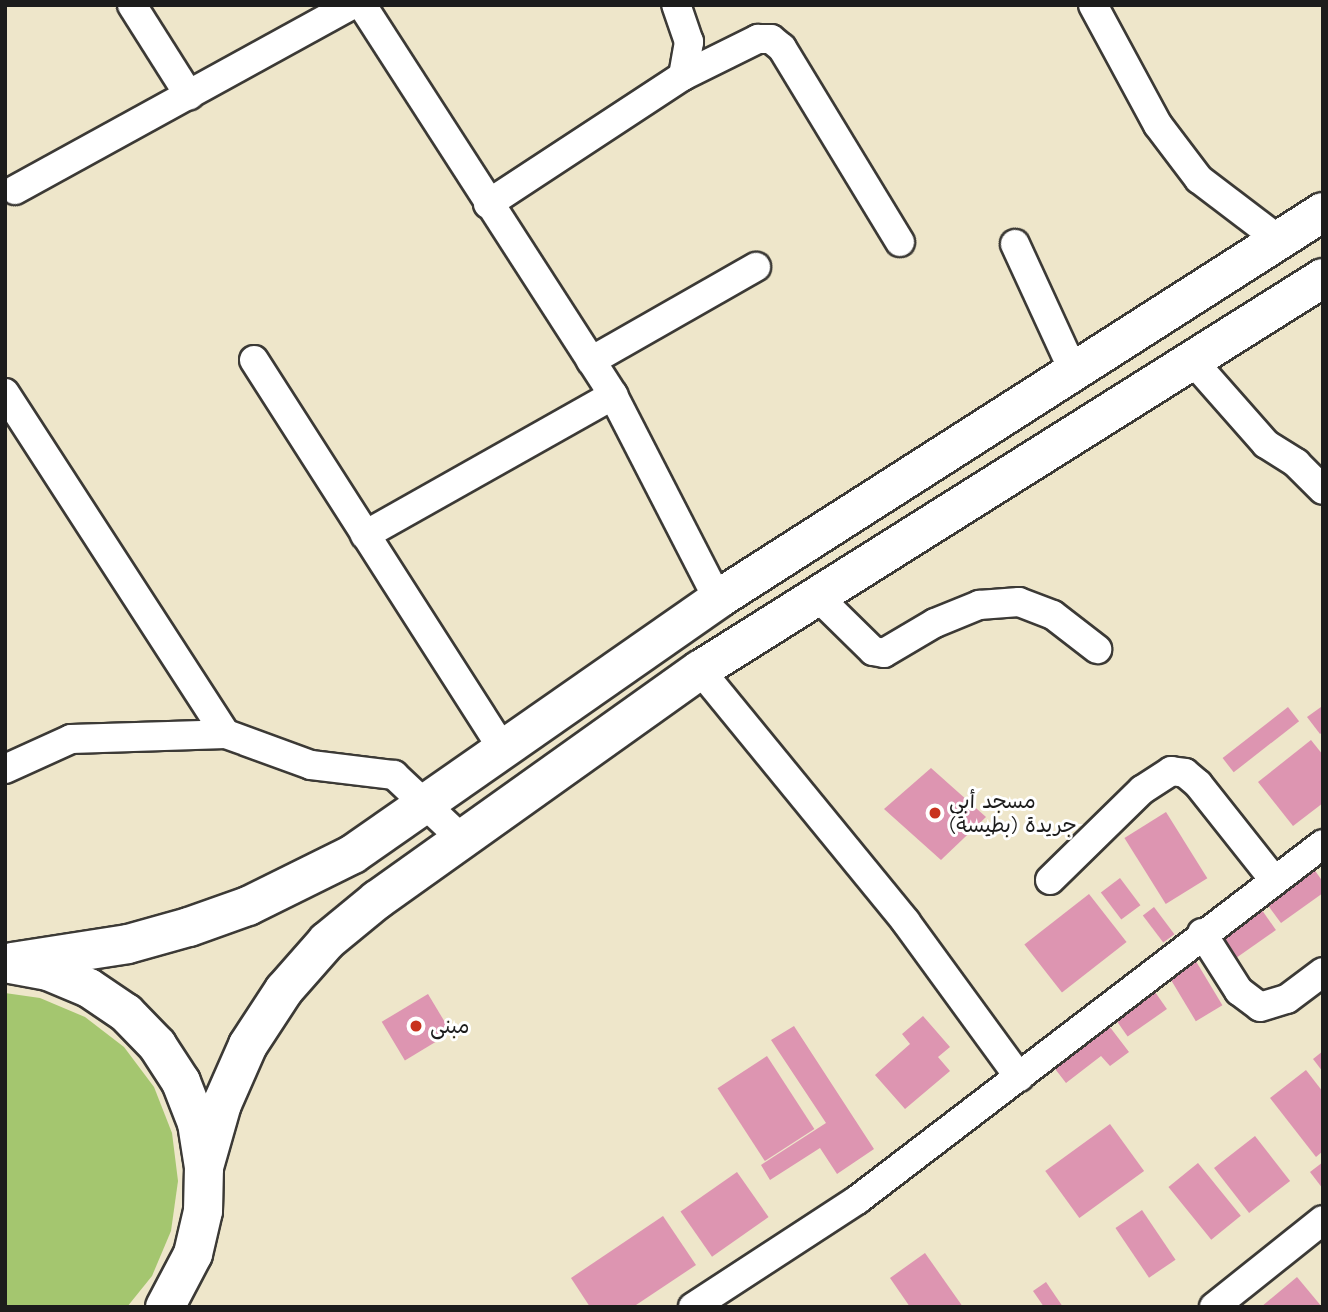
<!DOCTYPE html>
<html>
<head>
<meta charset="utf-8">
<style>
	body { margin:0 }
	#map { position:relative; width:1328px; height:1312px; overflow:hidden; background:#eee6ca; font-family:"Comic Neue","Playpen Sans Arabic",sans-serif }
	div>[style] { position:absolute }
	.green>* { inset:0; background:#a4c66f }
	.building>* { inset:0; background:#dd95b1; transform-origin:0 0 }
	.roads { filter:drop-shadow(2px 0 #3c3a36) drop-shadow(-2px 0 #3c3a36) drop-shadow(0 2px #3c3a36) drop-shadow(0 -2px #3c3a36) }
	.minor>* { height:28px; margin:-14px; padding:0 14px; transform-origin:14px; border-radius:14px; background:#fff }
	.secondary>* { height:38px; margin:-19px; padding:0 19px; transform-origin:19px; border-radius:19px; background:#fff }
	.trunk>* { height:38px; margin:-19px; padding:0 19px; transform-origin:19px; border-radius:19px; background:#fff }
	.dots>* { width:19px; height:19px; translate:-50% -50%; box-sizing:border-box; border:4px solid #fff; border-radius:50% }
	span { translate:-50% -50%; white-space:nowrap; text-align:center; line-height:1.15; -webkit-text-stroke:6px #fff; paint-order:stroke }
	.poi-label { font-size:21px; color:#1c1c1c }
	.left { translate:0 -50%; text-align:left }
	.frame { position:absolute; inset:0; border:7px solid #1c1c1c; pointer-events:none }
</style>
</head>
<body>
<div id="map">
	<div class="green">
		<div style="clip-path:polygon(5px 993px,40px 998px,85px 1017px,124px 1047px,154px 1087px,172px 1133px,178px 1181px,171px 1231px,152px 1276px,127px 1307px,5px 1307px)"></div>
	</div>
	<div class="building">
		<div style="left:1288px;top:707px;width:18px;height:83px;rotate:52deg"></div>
		<div style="clip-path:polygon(1321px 707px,1323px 732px,1320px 734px,1307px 717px)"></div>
		<div style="clip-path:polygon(1311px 740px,1323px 755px,1323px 803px,1293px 826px,1258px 782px)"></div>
		<div style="clip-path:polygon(931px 768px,986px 817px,941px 860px,884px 809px)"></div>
		<div style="left:1166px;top:812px;width:78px;height:49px;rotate:58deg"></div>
		<div style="clip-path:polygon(1309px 862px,1323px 882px,1323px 893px,1281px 923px,1261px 896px)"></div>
		<div style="left:1120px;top:878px;width:34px;height:24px;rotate:53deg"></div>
		<div style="left:1089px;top:894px;width:61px;height:82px;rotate:52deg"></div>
		<div style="left:1257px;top:903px;width:33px;height:50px;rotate:55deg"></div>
		<div style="left:1154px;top:907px;width:34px;height:14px;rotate:53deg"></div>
		<div style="left:1191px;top:953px;width:61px;height:31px;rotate:59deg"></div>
		<div style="left:1148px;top:982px;width:33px;height:48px;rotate:55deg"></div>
		<div style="left:428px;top:994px;width:45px;height:54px;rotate:59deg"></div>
		<div style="clip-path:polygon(923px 1016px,950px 1047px,938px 1057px,950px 1071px,905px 1109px,875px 1075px,910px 1044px,902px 1034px)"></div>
		<div style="clip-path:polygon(1103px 1018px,1129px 1052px,1110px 1066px,1101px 1056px,1066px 1083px,1049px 1061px)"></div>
		<div style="clip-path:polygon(794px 1026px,874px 1149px,837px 1174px,820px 1148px,770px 1180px,761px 1165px,826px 1123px,771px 1040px)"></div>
		<div style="clip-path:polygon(1323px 1051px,1323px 1072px,1313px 1059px)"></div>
		<div style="left:767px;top:1056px;width:87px;height:59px;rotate:57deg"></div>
		<div style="clip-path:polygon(1306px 1070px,1323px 1092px,1323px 1151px,1316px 1157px,1270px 1098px)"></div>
		<div style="left:1110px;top:1124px;width:58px;height:80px;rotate:54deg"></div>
		<div style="left:1255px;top:1136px;width:57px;height:52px;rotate:52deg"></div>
		<div style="clip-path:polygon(1323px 1162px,1323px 1189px,1310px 1172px)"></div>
		<div style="left:1198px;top:1163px;width:68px;height:38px;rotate:51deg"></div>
		<div style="left:737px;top:1172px;width:55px;height:69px;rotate:55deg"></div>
		<div style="left:1142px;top:1210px;width:60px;height:32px;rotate:56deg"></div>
		<div style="clip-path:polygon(663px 1216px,696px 1265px,633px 1307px,590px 1307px,571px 1278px)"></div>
		<div style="clip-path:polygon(925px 1253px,963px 1307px,910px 1307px,890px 1278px)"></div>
		<div style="clip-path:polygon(1297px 1277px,1322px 1307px,1261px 1307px)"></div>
		<div style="clip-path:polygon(1046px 1282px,1063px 1307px,1044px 1307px,1033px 1291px)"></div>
	</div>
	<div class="roads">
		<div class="minor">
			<div style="left:132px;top:5px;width:107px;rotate:57.7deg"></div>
			<div style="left:362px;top:5px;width:464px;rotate:57.2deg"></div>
			<div style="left:613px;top:395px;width:229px;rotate:62.8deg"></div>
			<div style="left:1093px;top:5px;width:136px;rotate:61.6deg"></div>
			<div style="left:1158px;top:125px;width:68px;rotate:52.8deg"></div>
			<div style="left:1199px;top:179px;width:101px;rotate:37.3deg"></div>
			<div style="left:683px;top:76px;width:84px;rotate:-26.3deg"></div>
			<div style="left:758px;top:39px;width:13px"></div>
			<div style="left:771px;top:39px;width:14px;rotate:39deg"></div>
			<div style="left:782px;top:48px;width:227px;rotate:58.7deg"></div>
			<div style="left:15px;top:190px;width:384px;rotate:-28.8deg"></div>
			<div style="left:488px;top:204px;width:233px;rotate:-33.3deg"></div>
			<div style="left:683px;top:76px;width:35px;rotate:-80deg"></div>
			<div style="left:689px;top:42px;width:39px;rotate:-109deg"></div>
			<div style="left:1015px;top:244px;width:139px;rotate:65.3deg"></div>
			<div style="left:254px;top:360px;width:458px;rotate:57.4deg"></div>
			<div style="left:1192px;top:360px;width:112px;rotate:48.6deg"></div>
			<div style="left:1266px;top:444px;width:36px;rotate:32deg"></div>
			<div style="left:1296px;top:463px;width:38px;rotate:45deg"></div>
			<div style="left:591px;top:361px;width:190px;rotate:-29.7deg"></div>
			<div style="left:5px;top:393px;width:406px;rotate:57.1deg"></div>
			<div style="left:226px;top:734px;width:90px;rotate:20deg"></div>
			<div style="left:311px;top:765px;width:84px;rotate:6.9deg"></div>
			<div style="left:394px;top:775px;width:95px;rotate:43.3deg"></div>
			<div style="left:365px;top:535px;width:285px;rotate:-29.4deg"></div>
			<div style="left:816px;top:595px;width:80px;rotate:44.5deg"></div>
			<div style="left:873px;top:651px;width:11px;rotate:10deg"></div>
			<div style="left:884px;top:653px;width:59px;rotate:-30.5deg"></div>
			<div style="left:935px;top:623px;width:48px;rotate:-22.2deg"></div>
			<div style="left:979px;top:605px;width:40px;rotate:-4.3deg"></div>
			<div style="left:1019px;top:602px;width:36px;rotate:21deg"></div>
			<div style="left:1053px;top:615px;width:56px;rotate:37.7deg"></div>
			<div style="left:700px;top:670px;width:325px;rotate:50.7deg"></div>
			<div style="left:906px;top:922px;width:192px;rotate:53.9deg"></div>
			<div style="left:5px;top:769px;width:72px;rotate:-24.4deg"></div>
			<div style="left:71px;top:739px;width:155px;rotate:-1.8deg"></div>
			<div style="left:1050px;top:880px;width:129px;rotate:-44.4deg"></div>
			<div style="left:1142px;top:790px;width:35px;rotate:-33deg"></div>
			<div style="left:1171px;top:771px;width:14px;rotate:8deg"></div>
			<div style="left:1185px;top:773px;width:17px;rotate:40deg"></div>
			<div style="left:1198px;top:784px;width:122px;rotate:51.6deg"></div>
			<div style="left:1202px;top:933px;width:69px;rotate:57.5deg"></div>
			<div style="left:1239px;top:991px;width:26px;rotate:37deg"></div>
			<div style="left:1260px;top:1007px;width:28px;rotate:-17deg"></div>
			<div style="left:1287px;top:999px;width:45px;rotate:-36.9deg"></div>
			<div style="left:693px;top:1307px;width:196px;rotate:-33.1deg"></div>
			<div style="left:857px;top:1200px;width:586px;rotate:-37.38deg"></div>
			<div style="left:1214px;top:1307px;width:139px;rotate:-38.6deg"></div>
		</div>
		<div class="secondary">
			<div style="left:12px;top:962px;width:117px;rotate:-8.8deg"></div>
			<div style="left:128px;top:944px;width:63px;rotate:-15.6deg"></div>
			<div style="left:189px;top:927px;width:63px;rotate:-19.6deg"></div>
			<div style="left:248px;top:906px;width:117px;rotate:-26.3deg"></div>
			<div style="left:353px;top:854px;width:445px;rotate:-34.9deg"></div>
			<div style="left:718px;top:599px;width:718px;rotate:-32.61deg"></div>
			<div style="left:204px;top:1167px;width:66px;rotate:-74.1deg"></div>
			<div style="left:222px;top:1104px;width:64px;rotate:-66.2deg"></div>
			<div style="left:248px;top:1045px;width:66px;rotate:-56.8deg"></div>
			<div style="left:284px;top:990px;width:65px;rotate:-48.7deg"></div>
			<div style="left:327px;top:941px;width:65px;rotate:-39.4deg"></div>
			<div style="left:377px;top:900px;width:397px;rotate:-35.5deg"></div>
			<div style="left:700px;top:670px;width:736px;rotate:-32.18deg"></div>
		</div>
		<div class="trunk">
			<div style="left:5px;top:963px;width:44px;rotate:10.5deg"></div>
			<div style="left:48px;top:971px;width:44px;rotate:22.5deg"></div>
			<div style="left:89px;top:988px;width:45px;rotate:34deg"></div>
			<div style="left:126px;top:1013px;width:45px;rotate:45.9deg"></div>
			<div style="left:157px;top:1045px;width:44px;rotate:57deg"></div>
			<div style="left:181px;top:1082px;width:44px;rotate:68.7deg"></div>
			<div style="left:197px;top:1123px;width:45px;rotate:81deg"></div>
			<div style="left:204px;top:1167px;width:44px;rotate:91.3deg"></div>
			<div style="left:203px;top:1211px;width:44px;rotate:103.1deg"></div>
			<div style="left:193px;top:1254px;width:60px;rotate:117.8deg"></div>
		</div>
	</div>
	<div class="dots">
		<div style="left:935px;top:813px;background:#c8321e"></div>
		<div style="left:416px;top:1026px;background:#c8321e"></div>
	</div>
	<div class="poi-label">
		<span class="left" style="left:949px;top:813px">مسجد أبي<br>جريدة (بطيسة)</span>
		<span class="left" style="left:430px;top:1026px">مبنى</span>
	</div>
	<div class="frame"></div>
</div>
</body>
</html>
